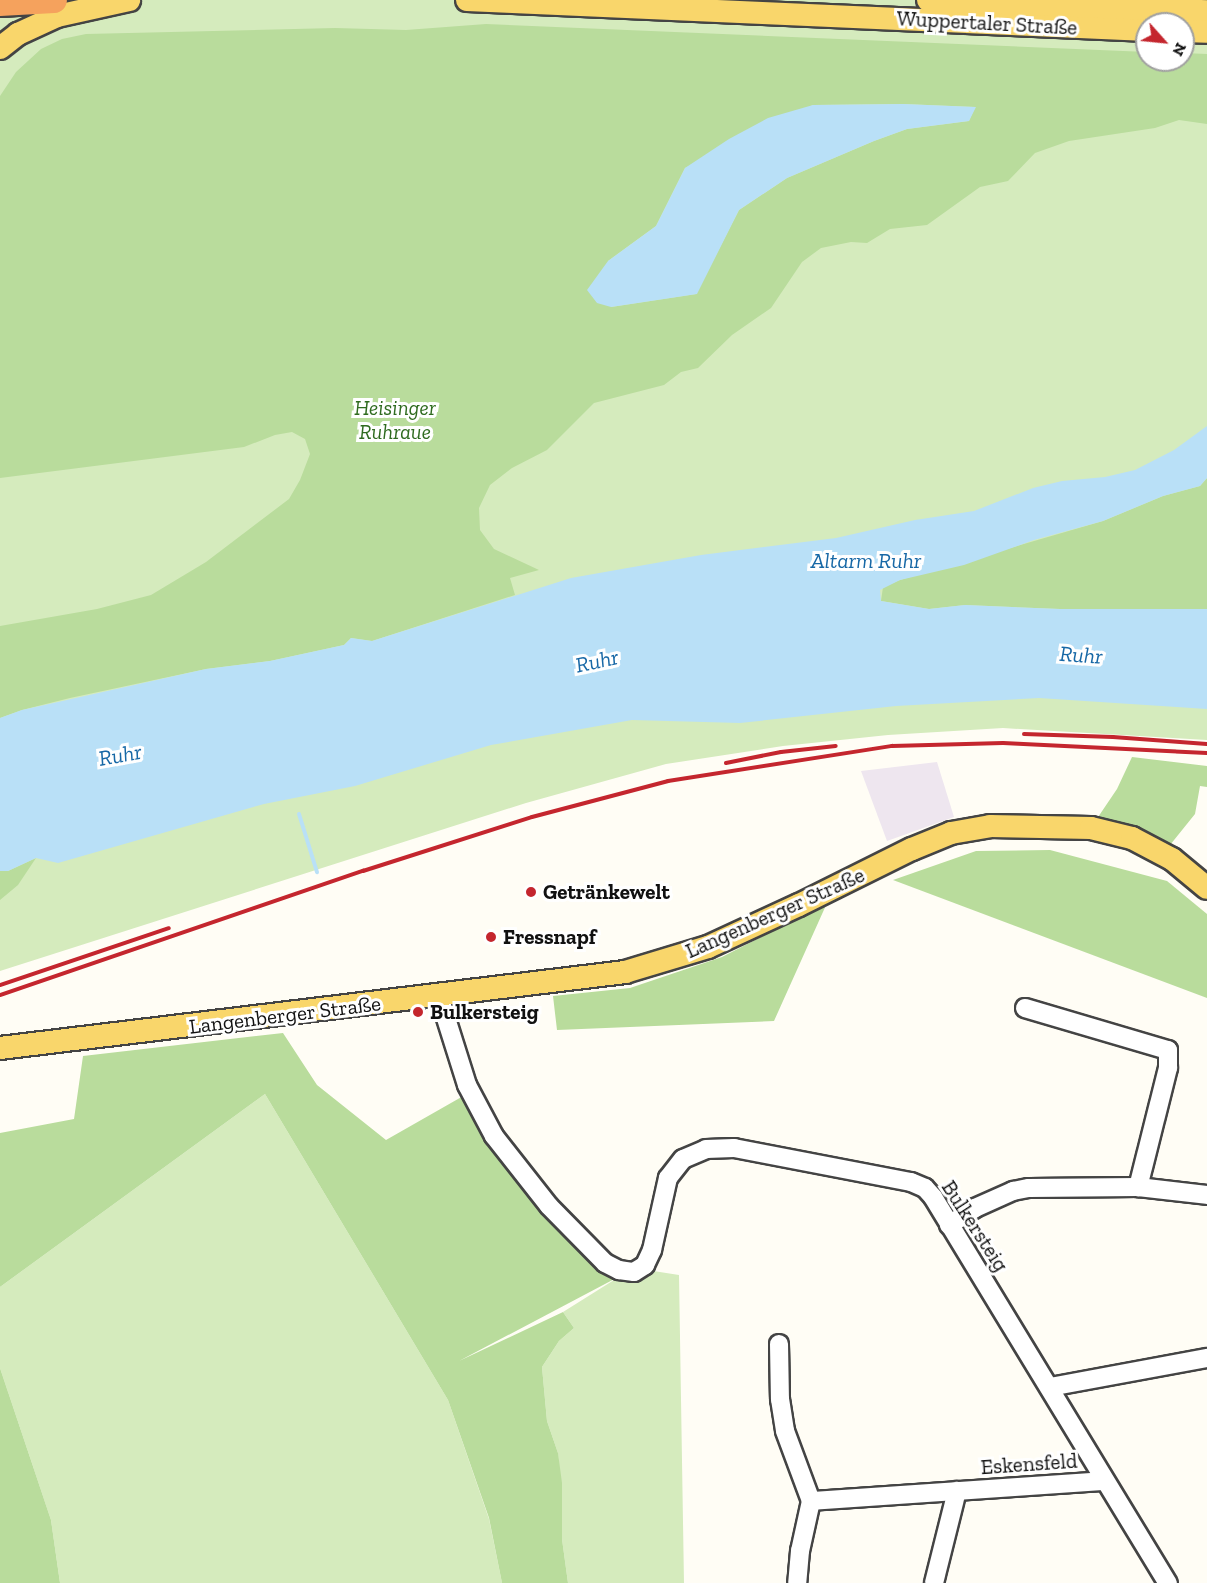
<!DOCTYPE html>
<html>
<head>
<meta charset="utf-8">
<style>
	body { margin:0 }
	#map { position:relative; width:1207px; height:1583px; overflow:hidden; background:#fffdf5; font-family:"Zilla Slab",serif }
	div>[style] { position:absolute }
	.industrial>* { inset:0; background:#eee6ef }
	.green>* { inset:0; background:#d5ebbd }
	.forest>* { inset:0; background:#b9dc9c }
	.water>* { inset:0; background:#b9e0f7 }
	.stream>* { height:4px; margin:-2px; padding:0 2px; transform-origin:2px; border-radius:2px; background:#b9e0f7 }
	.roads { filter:drop-shadow(2px 0 #444) drop-shadow(-2px 0 #444) drop-shadow(0 2px #444) drop-shadow(0 -2px #444) }
	.minor>* { height:18px; margin:-9px; padding:0 9px; transform-origin:9px; border-radius:9px; background:#fff }
	.major>* { height:22px; margin:-11px; padding:0 11px; transform-origin:11px; border-radius:11px; background:#f9d66b }
	.highway>* { height:26px; margin:-13px; padding:0 13px; transform-origin:13px; border-radius:13px; background:#f5a25d }
	.rail>* { height:4px; margin:-2px; padding:0 2px; transform-origin:2px; border-radius:2px; background:#c4262e }
	.dots>* { width:16px; height:16px; translate:-50% -50%; box-sizing:border-box; border:3px solid #fff; border-radius:50% }
	span { translate:-50% -50%; white-space:nowrap; text-align:center; line-height:1.15; -webkit-text-stroke:6px #fff; paint-order:stroke }
	.street-label { font-size:21px; color:#111 }
	.park-label { font-size:21px; color:#2f6b1f; font-style:italic }
	.poi-label { font-size:21px; color:#111; font-weight:700 }
	.left { translate:0 -50%; text-align:left }
	.water-label { font-size:22px; color:#1768a6; font-style:italic }
	.north { position:absolute; left:1135px; top:12px; width:60px; height:60px; box-sizing:border-box; background:#fff; border:2px solid #a0a0a0; border-radius:50%; rotate:117deg; font-size:16px; font-weight:700; line-height:24px; text-align:center; color:#111 }
	.north::after { content:''; display:block; margin:auto; width:21px; height:27px; background:#c4262e; clip-path:polygon(50% 0,100% 100%,50% 72%,0 100%) }
</style>
</head>
<body>
<div id="map">
	<div class="industrial">
		<div style="clip-path:polygon(937px 762px,954px 817px,887px 841px,861px 771px)"></div>
	</div>
	<div class="green">
		<div style="clip-path:polygon(evenodd,0 0,1207px 0,1207px 740px,1003px 728px,888px 735px,783px 746px,666px 764px,526px 803px,0 971px,0 0,1147px 24px,1183px 24px,1183px 60px,1147px 60px,1147px 24px)"></div>
		<div style="clip-path:polygon(265px 1094px,448px 1400px,489px 1519px,502px 1583px,60px 1583px,51px 1520px,0 1368px,0 1287px)"></div>
		<div style="clip-path:polygon(647px 1270px,679px 1275px,684px 1583px,568px 1583px,562px 1539px,558px 1453px,547px 1421px,542px 1367px,559px 1341px,574px 1328px,563px 1312px,622px 1275px)"></div>
	</div>
	<div class="forest">
		<div style="clip-path:polygon(evenodd,486px 24px,1147px 52px,1147px 60px,1183px 60px,1183px 53px,1207px 54px,1207px 124px,1179px 120px,1155px 128px,1069px 141px,1035px 153px,1008px 181px,980px 187px,927px 225px,890px 229px,867px 243px,851px 242px,821px 248px,802px 262px,771px 308px,732px 335px,698px 368px,681px 372px,664px 385px,594px 403px,547px 450px,512px 468px,490px 485px,479px 508px,480px 530px,494px 549px,539px 570px,510px 578px,515px 595px,372px 641px,351px 638px,344px 645px,270px 661px,206px 669px,70px 698px,22px 710px,0 718px,0 626px,97px 609px,151px 595px,206px 562px,289px 499px,300px 480px,310px 454px,305px 439px,292px 432px,275px 435px,244px 447px,0 478px,0 96px,16px 72px,41px 49px,62px 39px,86px 34px,335px 28px,406px 30px,486px 24px,903px 104px,975px 107px,969px 121px,907px 129px,874px 141px,787px 178px,739px 210px,696px 294px,611px 307px,608px 261px,656px 226px,685px 168px,813px 105px,903px 104px)"></div>
		<div style="clip-path:polygon(1207px 478px,1207px 609px,1060px 609px,965px 605px,929px 609px,881px 601px,883px 587px,900px 580px,1103px 521px,1163px 496px,1200px 486px)"></div>
		<div style="clip-path:polygon(1132px 757px,1207px 766px,1207px 787px,1200px 786px,1195px 814px,1166px 850px,1092px 826px,1117px 789px)"></div>
		<div style="clip-path:polygon(1050px 850px,1167px 881px,1207px 914px,1207px 998px,893px 880px,976px 851px)"></div>
		<div style="clip-path:polygon(36px 858px,18px 885px,0 900px,0 871px,8px 871px)"></div>
		<div style="clip-path:polygon(827px 903px,774px 1021px,557px 1030px,553px 996px,630px 988px,722px 957px)"></div>
		<div style="clip-path:polygon(283px 1033px,317px 1085px,386px 1140px,465px 1095px,489px 1137px,622px 1275px,459px 1361px,563px 1312px,574px 1328px,559px 1341px,542px 1367px,547px 1421px,558px 1453px,562px 1483px,562px 1539px,568px 1583px,502px 1583px,489px 1518px,448px 1400px,265px 1094px,0 1287px,0 1133px,74px 1119px,83px 1056px)"></div>
		<div style="clip-path:polygon(0 1368px,51px 1520px,60px 1583px,0 1583px)"></div>
	</div>
	<div class="water">
		<div style="clip-path:polygon(903px 104px,976px 107px,969px 121px,907px 129px,874px 141px,787px 178px,739px 210px,697px 294px,611px 307px,597px 303px,587px 290px,608px 261px,656px 226px,685px 168px,729px 139px,768px 118px,813px 105px)"></div>
		<div style="clip-path:polygon(1207px 426px,1207px 478px,1200px 486px,1163px 496px,1103px 521px,1034px 540px,964px 565px,900px 580px,880px 590px,881px 601px,929px 609px,965px 605px,1060px 609px,1207px 609px,1207px 709px,1039px 698px,896px 706px,740px 723px,632px 720px,491px 745px,355px 786px,264px 804px,58px 863px,36px 858px,8px 871px,0 871px,0 718px,22px 710px,206px 669px,270px 661px,344px 645px,351px 638px,372px 641px,571px 578px,701px 555px,836px 538px,915px 520px,974px 511px,1033px 488px,1062px 481px,1105px 477px,1135px 470px,1174px 450px)"></div>
	</div>
	<div class="stream">
		<div style="left:299px;top:814px;width:61px;rotate:72.8deg"></div>
	</div>
	<div class="roads">
		<div class="minor">
			<div style="left:439px;top:996px;width:93px;rotate:72.5deg"></div>
			<div style="left:467px;top:1085px;width:58px;rotate:62.1deg"></div>
			<div style="left:494px;top:1136px;width:89px;rotate:51.8deg"></div>
			<div style="left:549px;top:1206px;width:80px;rotate:45.5deg"></div>
			<div style="left:605px;top:1263px;width:16px;rotate:27deg"></div>
			<div style="left:619px;top:1270px;width:15px;rotate:8deg"></div>
			<div style="left:634px;top:1272px;width:13px;rotate:-32deg"></div>
			<div style="left:645px;top:1265px;width:17px;rotate:-65deg"></div>
			<div style="left:652px;top:1250px;width:74px;rotate:-77.5deg"></div>
			<div style="left:668px;top:1178px;width:24px;rotate:-52deg"></div>
			<div style="left:683px;top:1159px;width:25px;rotate:-23deg"></div>
			<div style="left:706px;top:1149px;width:28px;rotate:-2deg"></div>
			<div style="left:734px;top:1148px;width:180px;rotate:10.9deg"></div>
			<div style="left:911px;top:1182px;width:15px;rotate:23deg"></div>
			<div style="left:925px;top:1188px;width:12px;rotate:48deg"></div>
			<div style="left:933px;top:1197px;width:452px;rotate:58.7deg"></div>
			<div style="left:1025px;top:1008px;width:149px;rotate:16.4deg"></div>
			<div style="left:1168px;top:1050px;width:18px;rotate:90deg"></div>
			<div style="left:1168px;top:1068px;width:123px;rotate:104.1deg"></div>
			<div style="left:949px;top:1225px;width:31px;rotate:-33deg"></div>
			<div style="left:975px;top:1208px;width:42px;rotate:-24.1deg"></div>
			<div style="left:1013px;top:1191px;width:16px;rotate:-11deg"></div>
			<div style="left:1029px;top:1188px;width:109px;rotate:-0.5deg"></div>
			<div style="left:1138px;top:1187px;width:69px;rotate:6.6deg"></div>
			<div style="left:779px;top:1344px;width:55px;rotate:89deg"></div>
			<div style="left:780px;top:1399px;width:32px;rotate:81deg"></div>
			<div style="left:785px;top:1431px;width:75px;rotate:69.6deg"></div>
			<div style="left:811px;top:1501px;width:51px;rotate:102.4deg"></div>
			<div style="left:800px;top:1551px;width:32px;rotate:95deg"></div>
			<div style="left:1050px;top:1387px;width:160px;rotate:-10.5deg"></div>
			<div style="left:811px;top:1501px;width:294px;rotate:-3.9deg"></div>
			<div style="left:934px;top:1583px;width:95px;rotate:-76deg"></div>
		</div>
		<div class="major">
			<div style="left:467px;top:0;width:681px;rotate:2.53deg"></div>
			<div style="left:928px;top:0;width:279px;rotate:2.3deg"></div>
			<div style="left:1183px;top:31px;width:24px;rotate:2deg"></div>
			<div style="left:0;top:48px;width:23px;rotate:-38deg"></div>
			<div style="left:18px;top:34px;width:43px;rotate:-24.8deg"></div>
			<div style="left:57px;top:16px;width:74px;rotate:-12.5deg"></div>
			<div style="left:0;top:1048px;width:630px;rotate:-6.93deg"></div>
			<div style="left:625px;top:972px;width:87px;rotate:-16.8deg"></div>
			<div style="left:708px;top:947px;width:100px;rotate:-24.8deg"></div>
			<div style="left:799px;top:905px;width:126px;rotate:-26.4deg"></div>
			<div style="left:912px;top:849px;width:42px;rotate:-22.3deg"></div>
			<div style="left:951px;top:833px;width:40px;rotate:-10deg"></div>
			<div style="left:990px;top:826px;width:101px;rotate:1.1deg"></div>
			<div style="left:1091px;top:828px;width:42px;rotate:13.7deg"></div>
			<div style="left:1132px;top:838px;width:45px;rotate:27.7deg"></div>
			<div style="left:1172px;top:859px;width:45px;rotate:39.6deg"></div>
		</div>
		<div class="highway">
			<div style="left:0;top:3px;width:54px;rotate:-3.2deg"></div>
		</div>
	</div>
	<div class="rail">
		<div style="left:1024px;top:734px;width:89px;rotate:1.9deg"></div>
		<div style="left:1113px;top:737px;width:94px;rotate:4.3deg"></div>
		<div style="left:726px;top:763px;width:56px;rotate:-11.3deg"></div>
		<div style="left:781px;top:752px;width:55px;rotate:-6.2deg"></div>
		<div style="left:0;top:985px;width:178px;rotate:-18.6deg"></div>
		<div style="left:0;top:995px;width:384px;rotate:-18.9deg"></div>
		<div style="left:363px;top:871px;width:177px;rotate:-17.7deg"></div>
		<div style="left:532px;top:817px;width:141px;rotate:-14.8deg"></div>
		<div style="left:668px;top:781px;width:227px;rotate:-8.9deg"></div>
		<div style="left:892px;top:746px;width:111px;rotate:-1.5deg"></div>
		<div style="left:1003px;top:743px;width:204px;rotate:2.8deg"></div>
	</div>
	<div class="dots">
		<div style="left:531px;top:892px;background:#c4262e"></div>
		<div style="left:491px;top:937px;background:#c4262e"></div>
		<div style="left:418px;top:1012px;background:#c4262e"></div>
	</div>
	<div class="street-label">
		<span style="left:987px;top:23px;rotate:3deg">Wuppertaler Straße</span>
		<span style="left:775px;top:913px;rotate:-24deg">Langenberger Straße</span>
		<span style="left:285px;top:1015px;rotate:-7deg">Langenberger Straße</span>
		<span style="left:975px;top:1226px;rotate:57deg">Bulkersteig</span>
		<span style="left:1029px;top:1464px;rotate:-4deg">Eskensfeld</span>
	</div>
	<div class="park-label">
		<span style="left:395px;top:420px">Heisinger<br>Ruhraue</span>
	</div>
	<div class="poi-label">
		<span class="left" style="left:543px;top:892px">Getränkewelt</span>
		<span class="left" style="left:503px;top:937px">Fressnapf</span>
		<span class="left" style="left:430px;top:1012px">Bulkersteig</span>
	</div>
	<div class="water-label">
		<span style="left:866px;top:561px">Altarm Ruhr</span>
		<span style="left:1081px;top:655px;rotate:4deg">Ruhr</span>
		<span style="left:597px;top:661px;rotate:-12deg">Ruhr</span>
		<span style="left:120px;top:755px;rotate:-10deg">Ruhr</span>
	</div>
	<div class="north">N</div>
</div>
</body>
</html>
